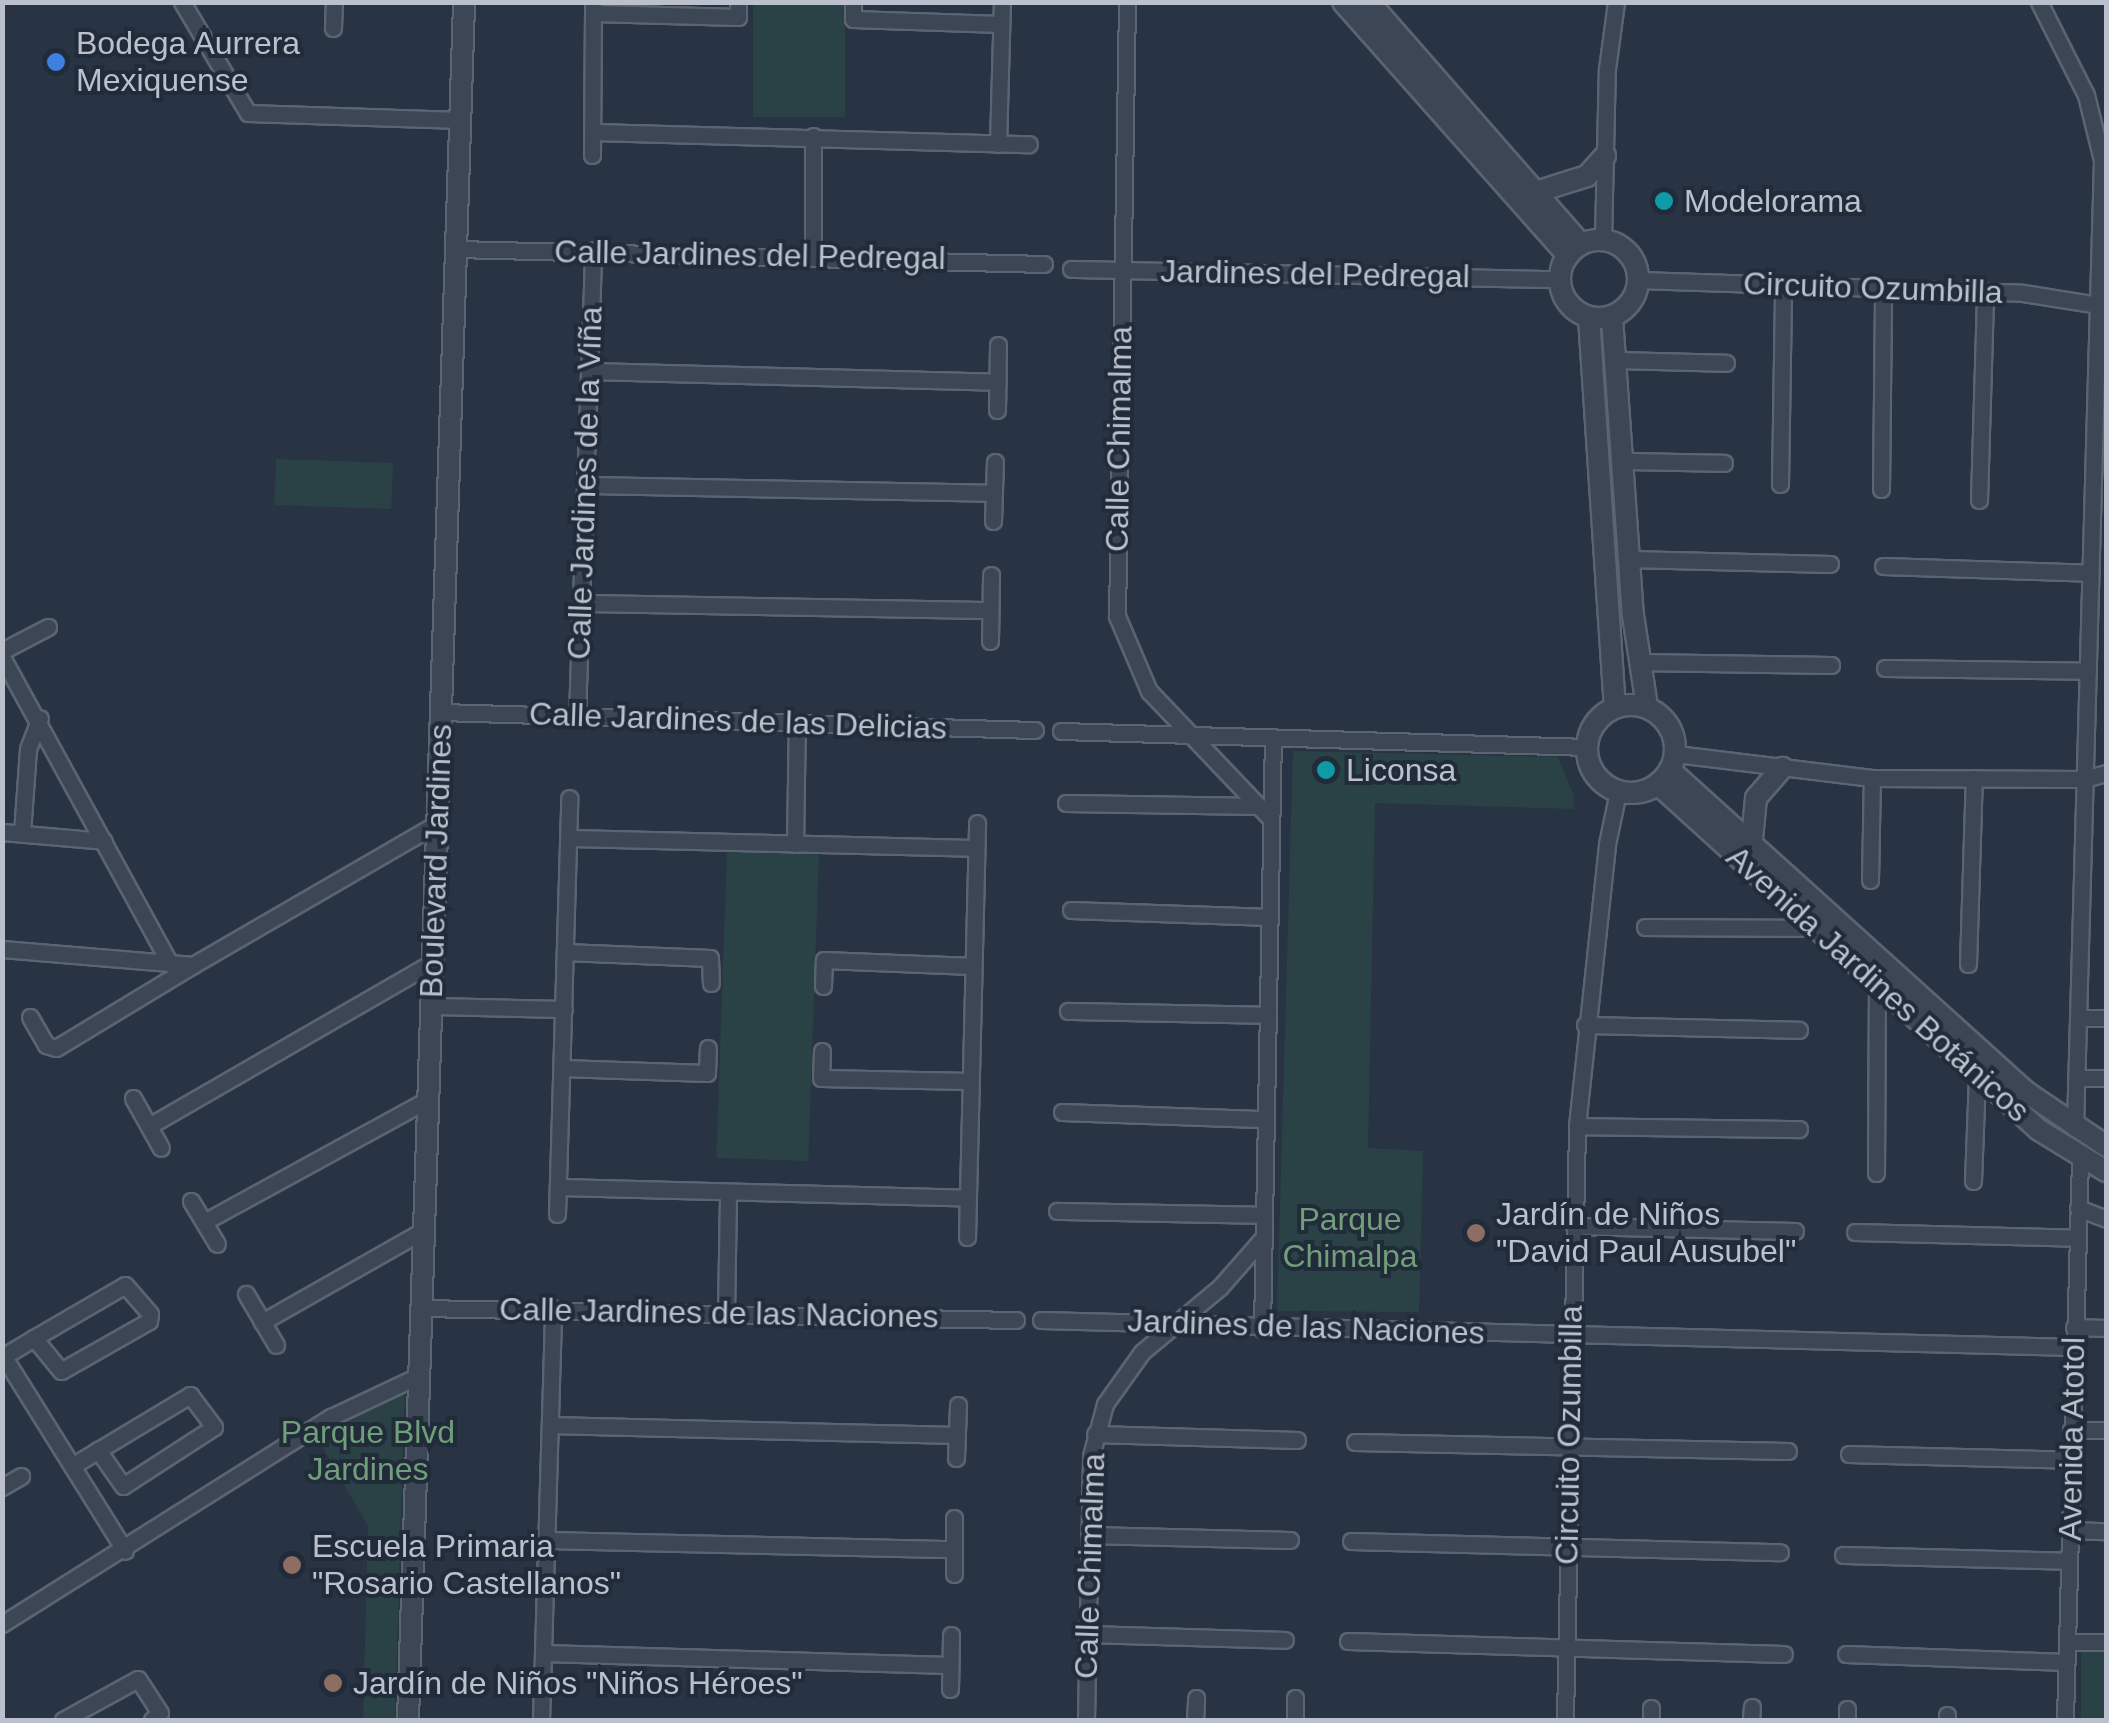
<!DOCTYPE html>
<html>
<head>
<meta charset="utf-8">
<style>
	body { margin:0 }
	#map { position:relative; width:2109px; height:1723px; overflow:hidden; background:#283444; font-family:Helvetica,sans-serif }
	div>[style] { position:absolute }
	.green>* { inset:0; background:#2a4245; transform-origin:0 0 }
	.roads { filter:drop-shadow(2px 0 #5b6471) drop-shadow(-2px 0 #5b6471) drop-shadow(0 2px #5b6471) drop-shadow(0 -2px #5b6471) }
	.minor>* { height:15px; margin:-7.5px; padding:0 7.5px; transform-origin:7.5px; border-radius:7.5px; background:#3c4654 }
	.tertiary>* { height:20px; margin:-10px; padding:0 10px; transform-origin:10px; border-radius:10px; background:#3c4654 }
	.tertiary>.ring { margin:-10px; padding:0; box-sizing:content-box; background:none; border:20px solid #3c4654; border-radius:50% }
	.dots>* { width:28px; height:28px; translate:-50% -50%; box-sizing:border-box; border:5px solid #212b39; border-radius:50% }
	span { translate:-50% -50%; white-space:nowrap; text-align:center; line-height:1.15; -webkit-text-stroke:8px #212b39; paint-order:stroke }
	.poi-label { font-size:32px; color:#bac1cd }
	.left { translate:0 -50%; text-align:left }
	.street-label { font-size:32px; color:#bac1cd }
	.park-label { font-size:32px; color:#719e7b }
	.frame { position:absolute; inset:0; border:5px solid #bac1cd; pointer-events:none }
</style>
</head>
<body>
<div id="map">
	<div class="green">
		<div style="left:753px;top:3px;width:92px;height:114px"></div>
		<div style="left:276px;top:459px;width:117px;height:46px;rotate:2deg"></div>
		<div style="clip-path:polygon(1293px 751px,1558px 757px,1574px 796px,1573px 809px,1375px 803px,1368px 1148px,1423px 1151px,1419px 1312px,1277px 1311px)"></div>
		<div style="left:727px;top:851px;width:92px;height:307px;rotate:2deg"></div>
		<div style="clip-path:polygon(405px 1388px,395px 1720px,363px 1720px,368px 1526px,318px 1439px)"></div>
		<div style="left:2081px;top:1652px;width:25px;height:68px"></div>
	</div>
	<div class="roads">
		<div class="minor">
			<div style="left:182px;top:2px;width:129px;rotate:59.3deg"></div>
			<div style="left:248px;top:113px;width:212px;rotate:1.9deg"></div>
			<div style="left:853px;top:2px;width:17px;rotate:90deg"></div>
			<div style="left:853px;top:19px;width:148px;rotate:1.9deg"></div>
			<div style="left:1127px;top:2px;width:614px;rotate:90.93deg"></div>
			<div style="left:1117px;top:616px;width:82px;rotate:66.9deg"></div>
			<div style="left:1149px;top:691px;width:177px;rotate:46.4deg"></div>
			<div style="left:2039px;top:2px;width:104px;rotate:63.2deg"></div>
			<div style="left:2086px;top:95px;width:67px;rotate:76.2deg"></div>
			<div style="left:2102px;top:160px;width:969px;rotate:91.6deg"></div>
			<div style="left:593px;top:13px;width:145px;rotate:1.6deg"></div>
			<div style="left:738px;top:17px;width:15px;rotate:-90deg"></div>
			<div style="left:333px;top:28px;width:26px;rotate:-88deg"></div>
			<div style="left:593px;top:132px;width:436px;rotate:1.6deg"></div>
			<div style="left:813px;top:136px;width:119px;rotate:90deg"></div>
			<div style="left:998px;top:144px;width:142px;rotate:-88.4deg"></div>
			<div style="left:592px;top:155px;width:153px;rotate:-89.6deg"></div>
			<div style="left:1603px;top:240px;width:171px;rotate:-88.7deg"></div>
			<div style="left:1607px;top:69px;width:68px;rotate:-82.3deg"></div>
			<div style="left:456px;top:249px;width:588px;rotate:1.46deg"></div>
			<div style="left:1071px;top:269px;width:489px;rotate:1.2deg"></div>
			<div style="left:1639px;top:280px;width:384px;rotate:1.9deg"></div>
			<div style="left:2023px;top:293px;width:82px;rotate:9.1deg"></div>
			<div style="left:1615px;top:360px;width:111px;rotate:1.5deg"></div>
			<div style="left:589px;top:371px;width:409px;rotate:1.5deg"></div>
			<div style="left:997px;top:410px;width:65px;rotate:-89.1deg"></div>
			<div style="left:1622px;top:461px;width:102px;rotate:1.1deg"></div>
			<div style="left:1780px;top:484px;width:199px;rotate:-89.1deg"></div>
			<div style="left:585px;top:485px;width:409px;rotate:1.1deg"></div>
			<div style="left:1881px;top:489px;width:200px;rotate:-89.4deg"></div>
			<div style="left:1979px;top:500px;width:208px;rotate:-88.3deg"></div>
			<div style="left:993px;top:521px;width:59px;rotate:-88.1deg"></div>
			<div style="left:1629px;top:559px;width:201px;rotate:1.4deg"></div>
			<div style="left:1883px;top:566px;width:207px;rotate:1.9deg"></div>
			<div style="left:581px;top:603px;width:409px;rotate:1deg"></div>
			<div style="left:990px;top:641px;width:66px;rotate:-89.1deg"></div>
			<div style="left:2px;top:651px;width:52px;rotate:-27.6deg"></div>
			<div style="left:2px;top:657px;width:350px;rotate:61.3deg"></div>
			<div style="left:1639px;top:662px;width:192px;rotate:0.9deg"></div>
			<div style="left:1885px;top:668px;width:203px;rotate:0.8deg"></div>
			<div style="left:441px;top:712px;width:594px;rotate:1.74deg"></div>
			<div style="left:577px;top:716px;width:466px;rotate:-88deg"></div>
			<div style="left:1061px;top:731px;width:526px;rotate:1.74deg"></div>
			<div style="left:1676px;top:754px;width:197px;rotate:7deg"></div>
			<div style="left:1872px;top:778px;width:212px;rotate:0.3deg"></div>
			<div style="left:2084px;top:779px;width:23px;rotate:-15deg"></div>
			<div style="left:1066px;top:803px;width:193px;rotate:0.9deg"></div>
			<div style="left:2px;top:832px;width:102px;rotate:5deg"></div>
			<div style="left:22px;top:833px;width:84px;rotate:-85.9deg"></div>
			<div style="left:28px;top:749px;width:33px;rotate:-69deg"></div>
			<div style="left:569px;top:838px;width:407px;rotate:1.4deg"></div>
			<div style="left:795px;top:844px;width:121px;rotate:-89.1deg"></div>
			<div style="left:1870px;top:880px;width:102px;rotate:-88.9deg"></div>
			<div style="left:1071px;top:910px;width:199px;rotate:2deg"></div>
			<div style="left:1645px;top:927px;width:170px;rotate:0.3deg"></div>
			<div style="left:2px;top:949px;width:192px;rotate:4.8deg"></div>
			<div style="left:193px;top:965px;width:283px;rotate:-30.1deg"></div>
			<div style="left:565px;top:952px;width:145px;rotate:2.4deg"></div>
			<div style="left:710px;top:958px;width:25px;rotate:88deg"></div>
			<div style="left:1968px;top:964px;width:186px;rotate:-88.2deg"></div>
			<div style="left:823px;top:986px;width:26px;rotate:-88deg"></div>
			<div style="left:824px;top:960px;width:148px;rotate:2.3deg"></div>
			<div style="left:432px;top:1006px;width:132px;rotate:1.3deg"></div>
			<div style="left:1068px;top:1011px;width:200px;rotate:1.1deg"></div>
			<div style="left:30px;top:1017px;width:32px;rotate:60deg"></div>
			<div style="left:46px;top:1045px;width:10px;rotate:17deg"></div>
			<div style="left:56px;top:1048px;width:160px;rotate:-31.2deg"></div>
			<div style="left:2079px;top:1018px;width:27px"></div>
			<div style="left:1585px;top:1025px;width:214px;rotate:1.3deg"></div>
			<div style="left:822px;top:1051px;width:27px;rotate:92deg"></div>
			<div style="left:821px;top:1078px;width:148px;rotate:1.2deg"></div>
			<div style="left:562px;top:1068px;width:145px;rotate:2deg"></div>
			<div style="left:707px;top:1073px;width:25px;rotate:-88deg"></div>
			<div style="left:2077px;top:1078px;width:29px"></div>
			<div style="left:133px;top:1098px;width:57px;rotate:60.8deg"></div>
			<div style="left:1062px;top:1112px;width:204px;rotate:2deg"></div>
			<div style="left:149px;top:1126px;width:328px;rotate:-30deg"></div>
			<div style="left:1577px;top:1126px;width:222px;rotate:0.8deg"></div>
			<div style="left:1876px;top:1173px;width:190px;rotate:-89.7deg"></div>
			<div style="left:1973px;top:1181px;width:106px;rotate:-87.8deg"></div>
			<div style="left:559px;top:1187px;width:408px;rotate:1.5deg"></div>
			<div style="left:191px;top:1201px;width:50px;rotate:58.8deg"></div>
			<div style="left:2078px;top:1208px;width:30px;rotate:21deg"></div>
			<div style="left:1057px;top:1211px;width:207px;rotate:1.1deg"></div>
			<div style="left:557px;top:1214px;width:416px;rotate:-88.3deg"></div>
			<div style="left:204px;top:1222px;width:256px;rotate:-28.7deg"></div>
			<div style="left:1574px;top:1226px;width:221px;rotate:1.3deg"></div>
			<div style="left:1855px;top:1232px;width:222px;rotate:1.5deg"></div>
			<div style="left:967px;top:1237px;width:414px;rotate:-88.6deg"></div>
			<div style="left:246px;top:1294px;width:59px;rotate:59.5deg"></div>
			<div style="left:422px;top:1308px;width:594px;rotate:1.16deg"></div>
			<div style="left:726px;top:1312px;width:120px;rotate:-89deg"></div>
			<div style="left:1041px;top:1320px;width:1032px;rotate:1.5deg"></div>
			<div style="left:262px;top:1322px;width:186px;rotate:-29.6deg"></div>
			<div style="left:2074px;top:1327px;width:32px;rotate:2deg"></div>
			<div style="left:1262px;top:1329px;width:592px;rotate:-88.94deg"></div>
			<div style="left:2px;top:1354px;width:232px;rotate:58deg"></div>
			<div style="left:4px;top:1356px;width:35px;rotate:-31deg"></div>
			<div style="left:34px;top:1338px;width:105px;rotate:-30.2deg"></div>
			<div style="left:125px;top:1285px;width:38px;rotate:49deg"></div>
			<div style="left:150px;top:1314px;width:7px;rotate:98deg"></div>
			<div style="left:149px;top:1321px;width:101px;rotate:150.4deg"></div>
			<div style="left:61px;top:1371px;width:43px;rotate:-129.3deg"></div>
			<div style="left:550px;top:1425px;width:407px;rotate:1.4deg"></div>
			<div style="left:2071px;top:1430px;width:35px"></div>
			<div style="left:1095px;top:1434px;width:202px;rotate:1.7deg"></div>
			<div style="left:1355px;top:1442px;width:433px;rotate:1.2deg"></div>
			<div style="left:1849px;top:1454px;width:222px;rotate:1.5deg"></div>
			<div style="left:956px;top:1458px;width:53px;rotate:-87.8deg"></div>
			<div style="left:72px;top:1466px;width:138px;rotate:-31deg"></div>
			<div style="left:190px;top:1395px;width:40px;rotate:53deg"></div>
			<div style="left:214px;top:1427px;width:108px;rotate:147deg"></div>
			<div style="left:123px;top:1486px;width:44px;rotate:-124.8deg"></div>
			<div style="left:2px;top:1487px;width:22px;rotate:-30deg"></div>
			<div style="left:2070px;top:1530px;width:36px;rotate:2deg"></div>
			<div style="left:1089px;top:1535px;width:201px;rotate:1.4deg"></div>
			<div style="left:547px;top:1540px;width:407px;rotate:1.3deg"></div>
			<div style="left:1351px;top:1541px;width:429px;rotate:1.5deg"></div>
			<div style="left:1843px;top:1555px;width:226px;rotate:1.5deg"></div>
			<div style="left:954px;top:1574px;width:56px;rotate:-90deg"></div>
			<div style="left:2px;top:1624px;width:389px;rotate:-32.2deg"></div>
			<div style="left:331px;top:1417px;width:98px;rotate:-25.3deg"></div>
			<div style="left:1087px;top:1634px;width:198px;rotate:1.7deg"></div>
			<div style="left:1348px;top:1641px;width:436px;rotate:1.7deg"></div>
			<div style="left:2067px;top:1642px;width:39px"></div>
			<div style="left:543px;top:1653px;width:407px;rotate:1.7deg"></div>
			<div style="left:1846px;top:1654px;width:220px;rotate:2.1deg"></div>
			<div style="left:950px;top:1689px;width:54px;rotate:-88.9deg"></div>
			<div style="left:1847px;top:1709px;width:11px;rotate:90deg"></div>
			<div style="left:1947px;top:1715px;width:5px;rotate:90deg"></div>
			<div style="left:63px;top:1720px;width:85px;rotate:-28.7deg"></div>
			<div style="left:138px;top:1679px;width:40px;rotate:57.1deg"></div>
			<div style="left:160px;top:1713px;width:11px;rotate:139deg"></div>
			<div style="left:541px;top:1720px;width:412px;rotate:-88.3deg"></div>
			<div style="left:1086px;top:1720px;width:264px;rotate:-88.9deg"></div>
			<div style="left:1091px;top:1456px;width:54px;rotate:-74.9deg"></div>
			<div style="left:1105px;top:1404px;width:64px;rotate:-54.6deg"></div>
			<div style="left:1142px;top:1352px;width:102px;rotate:-39.8deg"></div>
			<div style="left:1220px;top:1287px;width:65px;rotate:-48.7deg"></div>
			<div style="left:1195px;top:1720px;width:22px;rotate:-87deg"></div>
			<div style="left:1295px;top:1720px;width:22px;rotate:-90deg"></div>
			<div style="left:1565px;top:1720px;width:594px;rotate:-88.84deg"></div>
			<div style="left:1577px;top:1126px;width:284px;rotate:-83.9deg"></div>
			<div style="left:1607px;top:844px;width:53px;rotate:-78.1deg"></div>
			<div style="left:1651px;top:1720px;width:12px;rotate:-90deg"></div>
			<div style="left:1751px;top:1720px;width:13px;rotate:-86deg"></div>
			<div style="left:2065px;top:1720px;width:563px;rotate:-88.47deg"></div>
		</div>
		<div class="tertiary">
			<div style="left:1343px;top:2px;width:339px;rotate:48.4deg"></div>
			<div style="left:1369px;top:2px;width:322px;rotate:48.8deg"></div>
			<div style="left:1536px;top:192px;width:53px;rotate:-17.4deg"></div>
			<div style="left:1587px;top:176px;width:27px;rotate:-48deg"></div>
			<div class="ring" style="left:1560px;top:240px;width:58px;height:58px"></div>
			<div style="left:1612px;top:317px;width:299px;rotate:86deg"></div>
			<div style="left:1633px;top:615px;width:93px;rotate:81.3deg"></div>
			<div style="left:1589px;top:318px;width:390px;rotate:86.2deg"></div>
			<div class="ring" style="left:1587px;top:705px;width:68px;height:68px"></div>
			<div style="left:1671px;top:771px;width:479px;rotate:42.1deg"></div>
			<div style="left:2026px;top:1092px;width:97px;rotate:34deg"></div>
			<div style="left:1659px;top:785px;width:513px;rotate:42.24deg"></div>
			<div style="left:2039px;top:1130px;width:79px;rotate:31.5deg"></div>
			<div style="left:1752px;top:839px;width:41px;rotate:-84.4deg"></div>
			<div style="left:1756px;top:798px;width:40px;rotate:-49deg"></div>
			<div style="left:408px;top:1720px;width:1719px;rotate:-88.13deg"></div>
		</div>
	</div>
	<div class="dots">
		<div style="left:56px;top:62px;background:#3f7fe0"></div>
		<div style="left:1664px;top:201px;background:#0f9aa8"></div>
		<div style="left:1326px;top:770px;background:#0f9aa8"></div>
		<div style="left:1476px;top:1233px;background:#8d6e63"></div>
		<div style="left:292px;top:1565px;background:#8d6e63"></div>
		<div style="left:333px;top:1683px;background:#8d6e63"></div>
	</div>
	<div class="poi-label">
		<span class="left" style="left:76px;top:62px">Bodega Aurrera<br>Mexiquense</span>
		<span class="left" style="left:1684px;top:201px">Modelorama</span>
		<span class="left" style="left:1346px;top:770px">Liconsa</span>
		<span class="left" style="left:1496px;top:1233px">Jardín de Niños<br>"David Paul Ausubel"</span>
		<span class="left" style="left:312px;top:1565px">Escuela Primaria<br>"Rosario Castellanos"</span>
		<span class="left" style="left:353px;top:1683px">Jardín de Niños "Niños Héroes"</span>
	</div>
	<div class="street-label">
		<span style="left:750px;top:255px;rotate:1deg">Calle Jardines del Pedregal</span>
		<span style="left:1315px;top:274px;rotate:1deg">Jardines del Pedregal</span>
		<span style="left:1873px;top:288px;rotate:2deg">Circuito Ozumbilla</span>
		<span style="left:1119px;top:439px;rotate:-89deg">Calle Chimalma</span>
		<span style="left:585px;top:483px;rotate:-88deg">Calle Jardines de la Viña</span>
		<span style="left:738px;top:721px;rotate:2deg">Calle Jardines de las Delicias</span>
		<span style="left:436px;top:861px;rotate:-88deg">Boulevard Jardines</span>
		<span style="left:1878px;top:984px;rotate:42deg">Avenida Jardines Botánicos</span>
		<span style="left:719px;top:1313px;rotate:1deg">Calle Jardines de las Naciones</span>
		<span style="left:1306px;top:1327px;rotate:2deg">Jardines de las Naciones</span>
		<span style="left:1569px;top:1435px;rotate:-89deg">Circuito Ozumbilla</span>
		<span style="left:2072px;top:1439px;rotate:-89deg">Avenida Atotol</span>
		<span style="left:1090px;top:1566px;rotate:-88deg">Calle Chimalma</span>
	</div>
	<div class="park-label">
		<span style="left:1350px;top:1238px">Parque<br>Chimalpa</span>
		<span style="left:368px;top:1451px">Parque Blvd<br>Jardines</span>
	</div>
	<div class="frame"></div>
</div>
</body>
</html>
